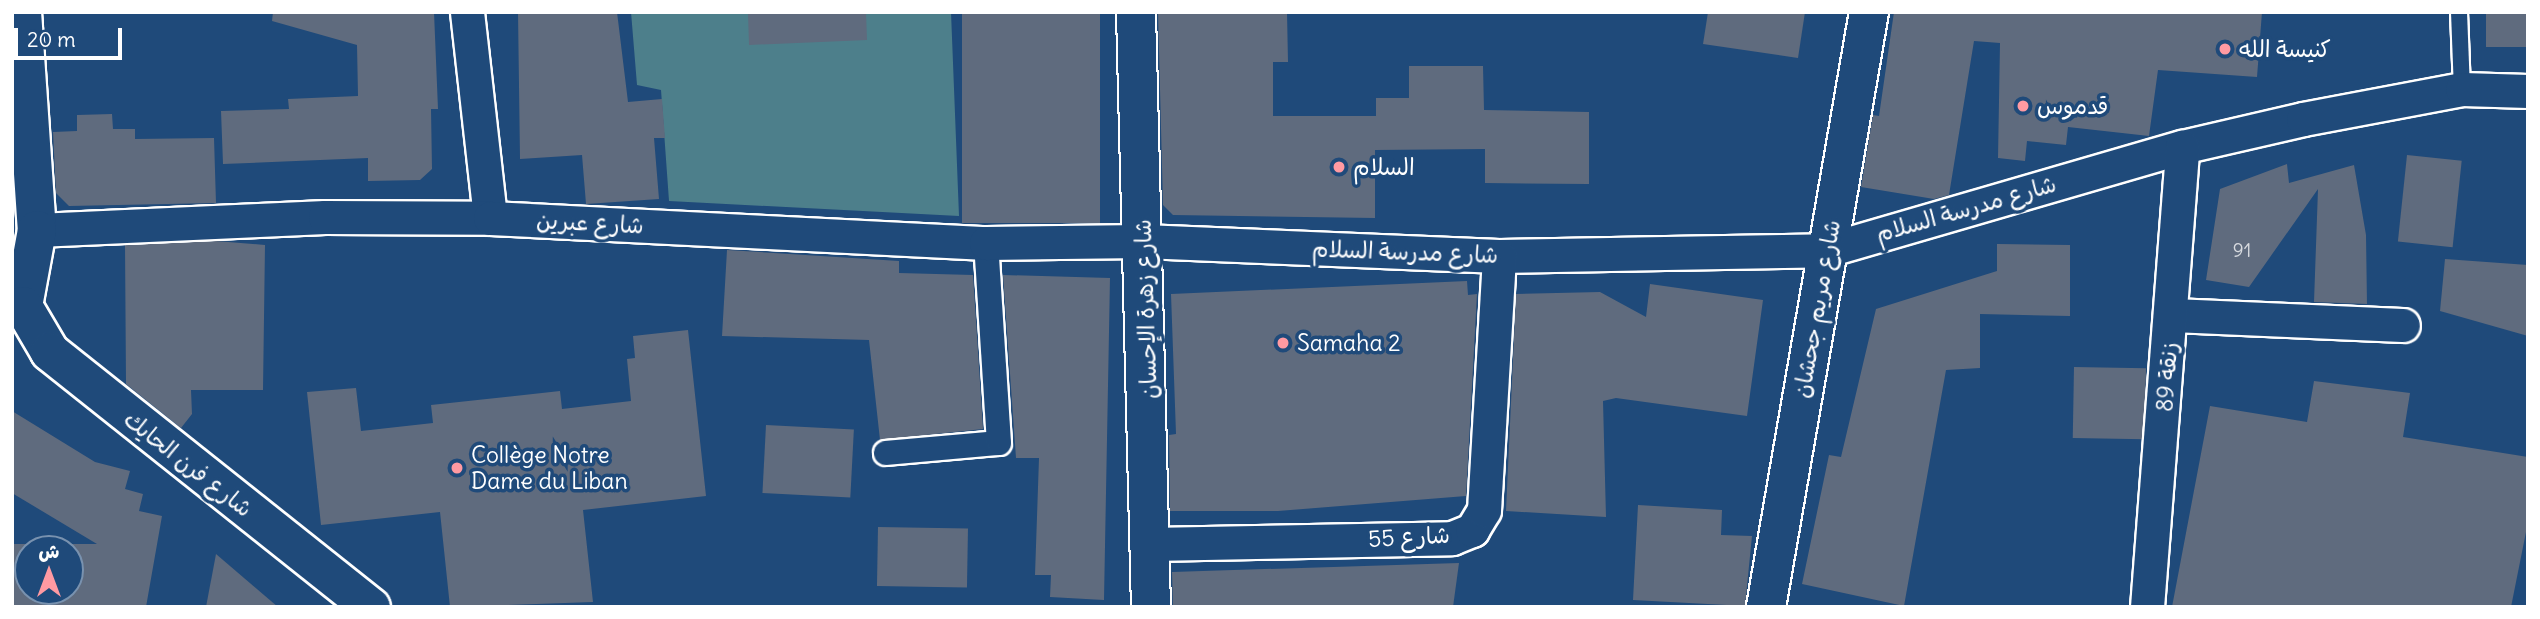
<!DOCTYPE html>
<html>
<head>
<meta charset="utf-8">
<style>
	body { margin:0 }
	#map { position:relative; width:2540px; height:619px; overflow:hidden; background:#1f4a7a; font-family:Delius,"Playpen Sans Arabic",sans-serif }
	div>[style] { position:absolute }
	.green>* { inset:0; background:#4d7f8b }
	.building>* { inset:0; background:#5f6b7e; transform-origin:0 0 }
	.roads { filter:drop-shadow(2px 0 #fff) drop-shadow(-2px 0 #fff) drop-shadow(0 2px #fff) drop-shadow(0 -2px #fff) }
	.service>* { height:16px; margin:-8px; padding:0 8px; transform-origin:8px; border-radius:8px; background:#1f4a7a }
	.pedestrian>* { height:24px; margin:-12px; padding:0 12px; transform-origin:12px; border-radius:12px; background:#1f4a7a }
	.minor>* { height:33px; margin:-16.5px; padding:0 16.5px; transform-origin:16.5px; border-radius:16.5px; background:#1f4a7a }
	.tertiary>* { height:38px; margin:-19px; padding:0 19px; transform-origin:19px; border-radius:19px; background:#1f4a7a }
	.dots>* { width:19px; height:19px; translate:-50% -50%; box-sizing:border-box; border:4px solid #1f4a7a; border-radius:50% }
	span { translate:-50% -50%; white-space:nowrap; text-align:center; line-height:1.15; -webkit-text-stroke:7px #1f4a7a; paint-order:stroke }
	.number-label { font-size:19px; color:#d7dadf }
	.number-label span { -webkit-text-stroke-width:0 }
	.poi-label { font-size:23px; color:#fff }
	.left { translate:0 -50%; text-align:left }
	.street-label { font-size:23px; color:#fff }
	.frame { position:absolute; inset:0; border:14px solid #fff; pointer-events:none }
	.north { position:absolute; left:14px; top:535px; width:70px; height:70px; box-sizing:border-box; background:#1f4a7a; border:2px solid #7992af; border-radius:50%; rotate:0deg; font-size:19px; font-weight:700; line-height:28px; text-align:center; color:#fff }
	.north::after { content:''; display:block; margin:auto; width:24px; height:32px; background:#ff9aa2; clip-path:polygon(50% 0,100% 100%,50% 72%,0 100%) }
	.scale { position:absolute; left:14px; top:28px; width:108px; height:32px; box-sizing:border-box; border:4px solid #fff; border-top:0; padding-left:9px; font-size:21px; line-height:24px; white-space:nowrap; color:#fff; -webkit-text-stroke:5px #1f4a7a; paint-order:stroke }
</style>
</head>
<body>
<div id="map">
	<div class="green">
		<div style="clip-path:polygon(631px 12px,951px 12px,959px 216px,669px 201px,661px 90px,637px 85px)"></div>
	</div>
	<div class="building">
		<div style="clip-path:polygon(273px 12px,434px 12px,438px 109px,431px 109px,432px 169px,420px 180px,368px 181px,368px 158px,223px 164px,221px 111px,289px 109px,288px 99px,358px 96px,357px 45px,272px 21px)"></div>
		<div style="clip-path:polygon(518px 12px,617px 12px,628px 102px,662px 99px,665px 138px,654px 138px,659px 199px,586px 204px,582px 155px,520px 159px)"></div>
		<div style="clip-path:polygon(748px 12px,866px 12px,867px 40px,749px 45px)"></div>
		<div style="left:962px;top:12px;width:138px;height:211px"></div>
		<div style="clip-path:polygon(1158px 12px,1287px 12px,1288px 62px,1273px 62px,1273px 116px,1376px 116px,1376px 98px,1409px 98px,1409px 66px,1483px 66px,1484px 110px,1589px 112px,1589px 184px,1485px 183px,1485px 149px,1375px 150px,1375px 218px,1173px 215px,1163px 205px)"></div>
		<div style="clip-path:polygon(1708px 12px,1805px 12px,1798px 58px,1703px 44px)"></div>
		<div style="clip-path:polygon(1894px 12px,2262px 12px,2257px 77px,2158px 70px,2149px 136px,2068px 127px,2066px 145px,2027px 141px,2025px 161px,1998px 158px,2000px 43px,1974px 41px,1949px 195px,1934px 199px,1861px 187px,1873px 115px,1879px 116px)"></div>
		<div style="left:2486px;top:12px;width:42px;height:35px"></div>
		<div style="clip-path:polygon(112px 114px,113px 129px,135px 129px,135px 139px,214px 138px,216px 203px,69px 206px,56px 193px,53px 132px,77px 131px,77px 115px)"></div>
		<div style="left:2407px;top:155px;width:55px;height:87px;rotate:6deg"></div>
		<div style="clip-path:polygon(2287px 164px,2289px 183px,2354px 165px,2366px 235px,2367px 304px,2314px 302px,2318px 189px,2249px 287px,2206px 280px,2220px 189px)"></div>
		<div style="clip-path:polygon(216px 241px,265px 245px,263px 390px,191px 390px,192px 414px,181px 428px,126px 384px,125px 245px)"></div>
		<div style="clip-path:polygon(1997px 244px,2070px 245px,2070px 316px,1980px 314px,1980px 368px,1946px 370px,1904px 606px,1802px 584px,1829px 455px,1841px 457px,1876px 309px,1997px 271px)"></div>
		<div style="clip-path:polygon(727px 250px,899px 261px,899px 273px,973px 275px,983px 429px,880px 440px,869px 340px,722px 336px)"></div>
		<div style="clip-path:polygon(2445px 259px,2528px 265px,2528px 336px,2440px 311px)"></div>
		<div style="clip-path:polygon(1003px 275px,1110px 278px,1104px 600px,1050px 597px,1051px 575px,1035px 575px,1039px 458px,1016px 458px)"></div>
		<div style="clip-path:polygon(1467px 281px,1468px 295px,1477px 294px,1466px 496px,1278px 511px,1170px 511px,1169px 435px,1176px 434px,1171px 294px)"></div>
		<div style="clip-path:polygon(1650px 284px,1763px 300px,1747px 416px,1616px 398px,1603px 401px,1606px 517px,1506px 511px,1516px 294px,1600px 292px,1646px 317px)"></div>
		<div style="clip-path:polygon(688px 330px,706px 496px,583px 510px,593px 602px,450px 607px,440px 512px,321px 525px,307px 392px,356px 388px,361px 431px,433px 423px,431px 405px,560px 391px,562px 409px,631px 401px,627px 359px,635px 358px,633px 336px)"></div>
		<div style="left:2074px;top:367px;width:72px;height:71px;rotate:1deg"></div>
		<div style="clip-path:polygon(2314px 381px,2410px 393px,2403px 437px,2528px 457px,2528px 522px,2511px 607px,2172px 607px,2210px 406px,2307px 422px)"></div>
		<div style="clip-path:polygon(evenodd,12px 411px,95px 462px,130px 471px,125px 489px,143px 494px,139px 511px,162px 516px,146px 607px,12px 607px,12px 544px,97px 544px,12px 493px,12px 411px,28px 549px,70px 549px,70px 591px,28px 591px,28px 549px)"></div>
		<div style="left:766px;top:425px;width:88px;height:68px;rotate:3deg"></div>
		<div style="clip-path:polygon(1638px 505px,1722px 510px,1721px 535px,1752px 536px,1745px 606px,1633px 600px)"></div>
		<div style="left:878px;top:527px;width:90px;height:59px;rotate:1deg"></div>
		<div style="clip-path:polygon(216px 554px,278px 607px,206px 607px)"></div>
		<div style="clip-path:polygon(1459px 563px,1453px 607px,1173px 607px,1172px 572px)"></div>
	</div>
	<div class="roads">
		<div class="service">
			<div style="left:2459px;top:12px;width:77px;rotate:87.8deg"></div>
		</div>
		<div class="pedestrian">
			<div style="left:886px;top:453px;width:113px;rotate:-5.1deg"></div>
			<div style="left:999px;top:443px;width:200px;rotate:-93.7deg"></div>
		</div>
		<div class="minor">
			<div style="left:467px;top:12px;width:207px;rotate:83.6deg"></div>
			<div style="left:37px;top:230px;width:288px;rotate:-2.6deg"></div>
			<div style="left:325px;top:217px;width:165px;rotate:0.3deg"></div>
			<div style="left:490px;top:218px;width:497px;rotate:2.9deg"></div>
			<div style="left:986px;top:243px;width:157px;rotate:-0.7deg"></div>
			<div style="left:1143px;top:241px;width:356px;rotate:2.4deg"></div>
			<div style="left:1499px;top:256px;width:328px;rotate:-1deg"></div>
			<div style="left:1827px;top:250px;width:370px;rotate:-16.2deg"></div>
			<div style="left:2182px;top:147px;width:124px;rotate:-13deg"></div>
			<div style="left:2303px;top:119px;width:162px;rotate:-10.7deg"></div>
			<div style="left:2462px;top:89px;width:66px;rotate:1.7deg"></div>
			<div style="left:2172px;top:315px;width:231px;rotate:2.5deg"></div>
			<div style="left:1151px;top:544px;width:301px;rotate:-1.1deg"></div>
			<div style="left:1452px;top:538px;width:22px;rotate:-22deg"></div>
			<div style="left:1472px;top:530px;width:23px;rotate:-59deg"></div>
			<div style="left:1484px;top:510px;width:254px;rotate:-86.6deg"></div>
			<div style="left:2147px;top:607px;width:461px;rotate:-85.6deg"></div>
		</div>
		<div class="tertiary">
			<div style="left:22px;top:12px;width:219px;rotate:86.1deg"></div>
			<div style="left:37px;top:230px;width:77px;rotate:100.4deg"></div>
			<div style="left:23px;top:306px;width:53px;rotate:59.6deg"></div>
			<div style="left:50px;top:352px;width:410px;rotate:38.5deg"></div>
			<div style="left:1136px;top:12px;width:595px;rotate:88.56deg"></div>
			<div style="left:1766px;top:607px;width:604px;rotate:-80.18deg"></div>
		</div>
	</div>
	<div class="dots">
		<div style="left:2225px;top:49px;background:#ff9aa2"></div>
		<div style="left:2023px;top:106px;background:#ff9aa2"></div>
		<div style="left:1339px;top:167px;background:#ff9aa2"></div>
		<div style="left:1283px;top:343px;background:#ff9aa2"></div>
		<div style="left:457px;top:468px;background:#ff9aa2"></div>
	</div>
	<div class="number-label">
		<span style="left:2242px;top:251px">91</span>
	</div>
	<div class="poi-label">
		<span class="left" style="left:2239px;top:49px">كنيسة الله</span>
		<span class="left" style="left:2037px;top:106px">قدموس</span>
		<span class="left" style="left:1353px;top:167px">السلام</span>
		<span class="left" style="left:1297px;top:343px">Samaha 2</span>
		<span class="left" style="left:471px;top:468px">Collège Notre<br>Dame du Liban</span>
	</div>
	<div class="street-label">
		<span style="left:1966px;top:209px;rotate:-16deg">شارع مدرسة السلام</span>
		<span style="left:590px;top:223px;rotate:3deg">شارع عبرين</span>
		<span style="left:1405px;top:252px;rotate:2deg">شارع مدرسة السلام</span>
		<span style="left:1146px;top:309px;rotate:-92deg">شارع زهرة الإحسان</span>
		<span style="left:1817px;top:309px;rotate:-80deg">شارع مريم جحشان</span>
		<span style="left:2167px;top:377px;rotate:-86deg">زنقة 89</span>
		<span style="left:188px;top:464px;rotate:38deg">شارع فرن الحايك</span>
		<span style="left:1409px;top:537px;rotate:-3deg">شارع 55</span>
	</div>
	<div class="frame"></div>
	<div class="north">ش</div>
	<div class="scale">20 m</div>
</div>
</body>
</html>
